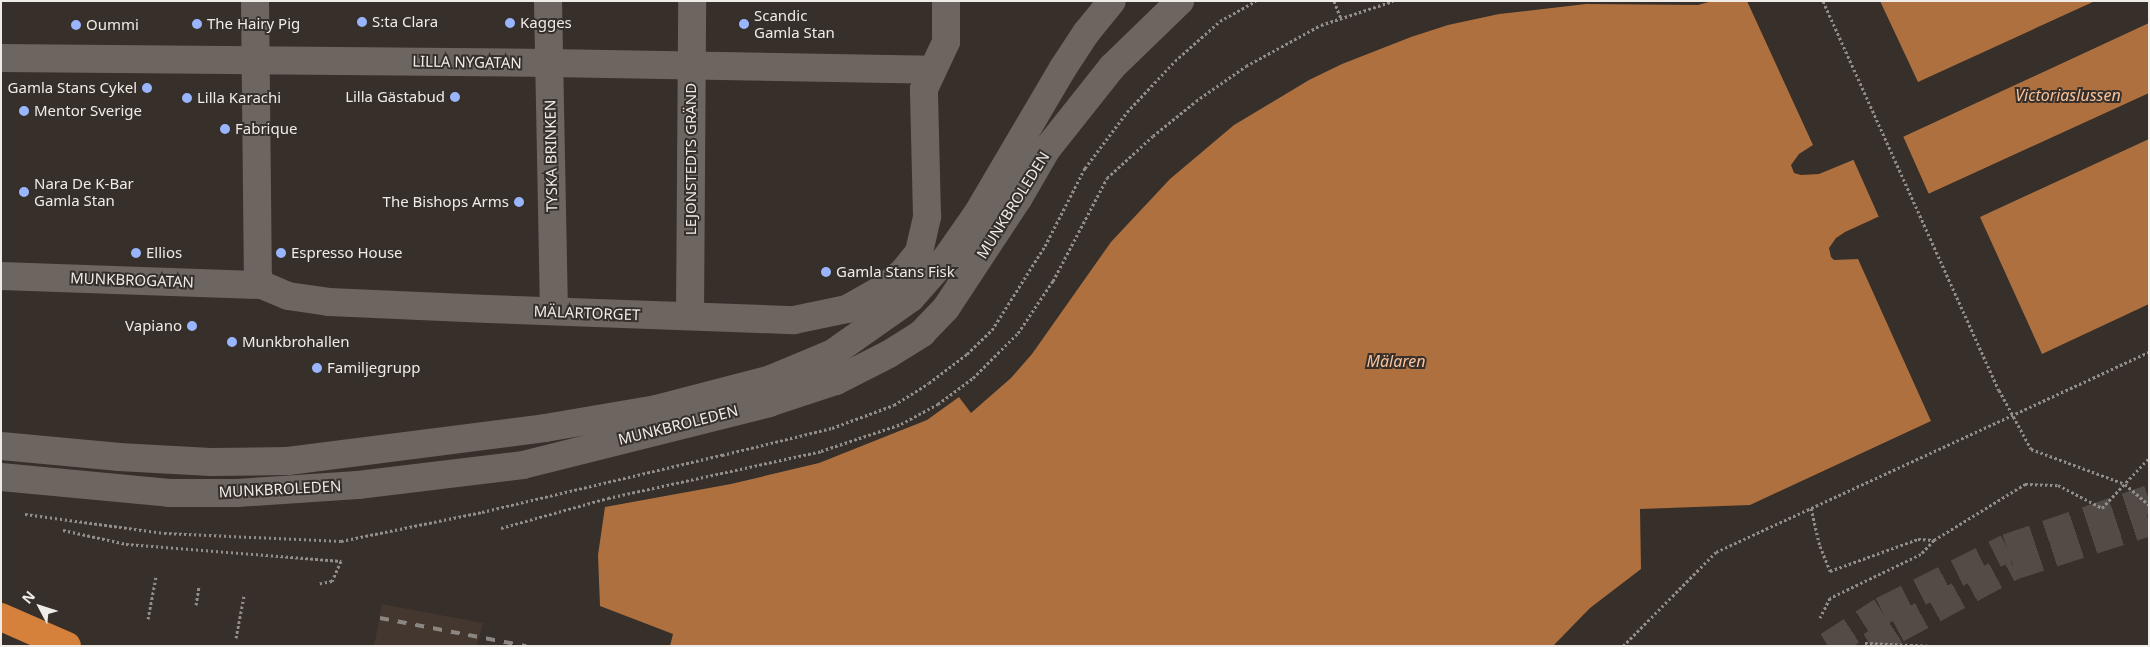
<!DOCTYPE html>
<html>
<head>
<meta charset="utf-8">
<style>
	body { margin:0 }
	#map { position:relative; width:2150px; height:647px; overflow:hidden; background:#362f2a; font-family:"Noto Sans",sans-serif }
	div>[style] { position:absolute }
	.built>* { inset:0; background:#44372f }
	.water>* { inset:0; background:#ae703f }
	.pier>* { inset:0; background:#362f2a; transform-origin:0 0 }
	.secondary-tunnel>* { height:28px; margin-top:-14px; transform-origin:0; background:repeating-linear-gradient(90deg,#524b46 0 28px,transparent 0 42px) }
	.path>* { height:3px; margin-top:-1.5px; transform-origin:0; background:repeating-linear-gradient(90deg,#938d89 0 2.5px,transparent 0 5px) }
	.street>* { height:28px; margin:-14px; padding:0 14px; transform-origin:14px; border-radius:14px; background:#6d6560 }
	.highway>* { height:28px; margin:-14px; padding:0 14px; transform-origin:14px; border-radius:14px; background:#d5813b }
	.rail>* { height:4px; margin-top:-2px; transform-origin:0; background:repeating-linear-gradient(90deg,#8c8682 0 9px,transparent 0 18px) }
	.dots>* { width:14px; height:14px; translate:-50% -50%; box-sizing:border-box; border:2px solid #362f2a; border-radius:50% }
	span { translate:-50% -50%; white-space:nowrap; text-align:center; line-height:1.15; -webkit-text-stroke:4px #362f2a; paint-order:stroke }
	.poi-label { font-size:15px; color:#efebe7 }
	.left { translate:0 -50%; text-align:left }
	.right { translate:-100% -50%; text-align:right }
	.street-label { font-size:15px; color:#efebe7 }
	.water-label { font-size:16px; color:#f8c39d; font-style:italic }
	.frame { position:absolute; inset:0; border:2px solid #efebe7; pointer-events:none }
	.north { position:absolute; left:15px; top:582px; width:50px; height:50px; -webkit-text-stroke:4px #362f2a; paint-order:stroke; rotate:310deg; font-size:14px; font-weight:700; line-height:20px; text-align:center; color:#efebe7 }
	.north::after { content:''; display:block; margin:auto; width:18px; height:22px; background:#efebe7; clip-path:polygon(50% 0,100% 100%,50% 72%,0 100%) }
</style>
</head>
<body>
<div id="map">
	<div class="built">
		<div style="clip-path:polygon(382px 604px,483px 623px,477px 646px,374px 646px)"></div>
	</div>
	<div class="water">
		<div style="clip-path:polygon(1712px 1px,1747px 1px,1813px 145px,1799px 154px,1791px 165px,1794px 173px,1801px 175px,1819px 174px,1853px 160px,2149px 23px,2149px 93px,1845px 232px,1836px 238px,1829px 248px,1831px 257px,1834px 260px,1858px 259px,1931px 421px,1750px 505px,1640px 509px,1641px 569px,1590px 608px,1553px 646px,670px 646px,673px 634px,600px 606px,598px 555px,605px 507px,731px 484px,819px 463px,927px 420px,959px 397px,971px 413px,1011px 378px,1032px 354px,1111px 242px,1170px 179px,1234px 125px,1309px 80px,1342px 64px,1411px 37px,1448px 25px,1499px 14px,1586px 4px,1698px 5px)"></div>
		<div style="clip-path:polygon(1880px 1px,2095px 1px,1918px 82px)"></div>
		<div style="clip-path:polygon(2149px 139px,2149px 304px,2042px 354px,1980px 217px)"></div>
	</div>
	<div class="pier">
		<div style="left:1903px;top:136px;width:64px;height:55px;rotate:66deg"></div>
	</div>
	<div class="secondary-tunnel">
		<div style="left:1828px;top:646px;width:64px;rotate:-32.9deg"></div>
		<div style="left:1882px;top:611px;width:140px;rotate:-26.7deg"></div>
		<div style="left:2007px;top:548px;width:150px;rotate:-19deg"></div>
		<div style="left:1871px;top:646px;width:31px;rotate:-33deg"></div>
		<div style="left:1897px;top:629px;width:132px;rotate:-28.5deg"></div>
		<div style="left:2013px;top:566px;width:143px;rotate:-17.9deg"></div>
	</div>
	<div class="path">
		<div style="left:1334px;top:1px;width:18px;rotate:68deg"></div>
		<div style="left:1823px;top:1px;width:427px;rotate:65.7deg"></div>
		<div style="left:1999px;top:390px;width:67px;rotate:61.5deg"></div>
		<div style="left:2031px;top:449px;width:100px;rotate:20.4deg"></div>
		<div style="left:2125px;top:484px;width:32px;rotate:41deg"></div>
		<div style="left:1811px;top:508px;width:39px;rotate:77deg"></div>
		<div style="left:1820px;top:546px;width:27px;rotate:68deg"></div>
		<div style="left:1830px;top:571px;width:94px;rotate:-20deg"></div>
		<div style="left:1918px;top:539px;width:16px;rotate:4deg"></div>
		<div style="left:1934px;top:540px;width:19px;rotate:133deg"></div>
		<div style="left:1921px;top:554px;width:101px;rotate:154.2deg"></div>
		<div style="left:1830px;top:598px;width:22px;rotate:117deg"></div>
		<div style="left:25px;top:514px;width:140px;rotate:7.8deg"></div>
		<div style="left:164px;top:533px;width:177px;rotate:2.6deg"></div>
		<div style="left:341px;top:541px;width:144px;rotate:-11.6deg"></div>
		<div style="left:482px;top:512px;width:247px;rotate:-13.4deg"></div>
		<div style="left:722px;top:455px;width:113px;rotate:-13.8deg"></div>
		<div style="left:832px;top:428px;width:66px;rotate:-20.4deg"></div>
		<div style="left:894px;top:405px;width:41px;rotate:-32.2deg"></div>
		<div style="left:929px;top:383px;width:48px;rotate:-37.3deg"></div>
		<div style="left:967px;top:354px;width:35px;rotate:-44deg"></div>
		<div style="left:992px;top:330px;width:99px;rotate:-57.8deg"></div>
		<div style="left:1045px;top:246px;width:88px;rotate:-62.9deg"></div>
		<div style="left:1085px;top:168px;width:70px;rotate:-53.1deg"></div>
		<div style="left:1127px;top:112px;width:70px;rotate:-46.7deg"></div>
		<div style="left:1175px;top:61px;width:60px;rotate:-41.6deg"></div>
		<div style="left:1220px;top:21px;width:41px;rotate:-29.1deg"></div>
		<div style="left:501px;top:528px;width:111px;rotate:-15.7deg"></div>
		<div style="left:608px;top:498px;width:218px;rotate:-12.4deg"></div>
		<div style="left:821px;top:451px;width:84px;rotate:-18.6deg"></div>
		<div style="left:901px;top:424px;width:42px;rotate:-28.4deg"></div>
		<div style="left:938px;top:404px;width:44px;rotate:-36.6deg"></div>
		<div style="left:973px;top:378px;width:64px;rotate:-45deg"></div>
		<div style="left:1018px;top:333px;width:63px;rotate:-56.1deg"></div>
		<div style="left:1053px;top:281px;width:116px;rotate:-62.3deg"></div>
		<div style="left:1107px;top:178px;width:62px;rotate:-42.4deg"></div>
		<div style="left:1153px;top:136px;width:55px;rotate:-39.1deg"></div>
		<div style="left:1196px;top:101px;width:61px;rotate:-35deg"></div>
		<div style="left:1246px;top:66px;width:85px;rotate:-28.7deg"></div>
		<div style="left:1321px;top:25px;width:76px;rotate:-18.4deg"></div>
		<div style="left:63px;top:530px;width:65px;rotate:12.5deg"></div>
		<div style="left:126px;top:544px;width:216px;rotate:4.5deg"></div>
		<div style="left:341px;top:561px;width:22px;rotate:114deg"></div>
		<div style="left:332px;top:581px;width:15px;rotate:169deg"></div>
		<div style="left:1934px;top:540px;width:107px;rotate:-31.6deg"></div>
		<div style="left:2025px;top:484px;width:33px;rotate:2deg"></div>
		<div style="left:2058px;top:485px;width:50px;rotate:27.6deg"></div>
		<div style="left:2102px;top:508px;width:69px;rotate:-46.8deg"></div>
		<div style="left:196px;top:605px;width:18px;rotate:-81deg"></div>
		<div style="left:148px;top:619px;width:43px;rotate:-79.2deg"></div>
		<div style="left:236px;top:638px;width:43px;rotate:-79.2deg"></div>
		<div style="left:1865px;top:643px;width:68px;rotate:2.5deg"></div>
		<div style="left:1623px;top:646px;width:132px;rotate:-45.3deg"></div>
		<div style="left:1716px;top:552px;width:477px;rotate:-24.8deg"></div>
	</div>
	<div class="street">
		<div style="left:255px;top:1px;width:276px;rotate:89.4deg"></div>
		<div style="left:258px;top:277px;width:9px;rotate:63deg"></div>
		<div style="left:548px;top:1px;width:310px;rotate:88.9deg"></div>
		<div style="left:1px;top:58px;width:548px;rotate:0.52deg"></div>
		<div style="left:549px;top:63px;width:383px;rotate:1deg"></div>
		<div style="left:1px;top:276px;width:261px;rotate:2deg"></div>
		<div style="left:262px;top:285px;width:28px;rotate:23deg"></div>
		<div style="left:288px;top:296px;width:41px;rotate:8.3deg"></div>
		<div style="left:329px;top:302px;width:159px;rotate:2.5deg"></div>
		<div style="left:488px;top:309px;width:306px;rotate:2.1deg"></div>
		<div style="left:794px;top:320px;width:54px;rotate:-11.7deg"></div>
		<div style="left:847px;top:309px;width:40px;rotate:-29.7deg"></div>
		<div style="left:882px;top:289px;width:27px;rotate:-39deg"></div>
		<div style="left:903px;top:272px;width:26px;rotate:-51deg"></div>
		<div style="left:919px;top:252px;width:37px;rotate:-77deg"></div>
		<div style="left:927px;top:216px;width:127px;rotate:-91.4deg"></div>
		<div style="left:924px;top:89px;width:52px;rotate:-64.9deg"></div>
		<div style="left:946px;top:42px;width:41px;rotate:-90deg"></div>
		<div style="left:690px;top:316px;width:315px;rotate:-89.6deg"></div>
		<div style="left:1px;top:446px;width:119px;rotate:5.3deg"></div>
		<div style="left:119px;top:457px;width:92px;rotate:3.1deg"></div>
		<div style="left:211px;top:462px;width:77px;rotate:-0.7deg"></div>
		<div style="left:288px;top:461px;width:259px;rotate:-7.3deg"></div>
		<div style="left:545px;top:428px;width:113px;rotate:-9.7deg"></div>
		<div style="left:656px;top:409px;width:119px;rotate:-14.6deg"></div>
		<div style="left:771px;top:379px;width:67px;rotate:-22.8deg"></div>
		<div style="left:833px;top:353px;width:95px;rotate:-35.2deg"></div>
		<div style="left:911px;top:298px;width:55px;rotate:-48.7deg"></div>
		<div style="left:947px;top:257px;width:52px;rotate:-55.1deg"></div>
		<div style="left:977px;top:214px;width:169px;rotate:-59.5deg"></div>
		<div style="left:1063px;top:68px;width:42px;rotate:-56.7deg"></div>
		<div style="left:1086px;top:33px;width:41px;rotate:-50.9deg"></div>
		<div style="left:1px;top:477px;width:169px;rotate:5.4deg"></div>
		<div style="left:169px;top:493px;width:68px"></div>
		<div style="left:237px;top:493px;width:121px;rotate:-3.8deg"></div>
		<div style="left:358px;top:485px;width:166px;rotate:-6.9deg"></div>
		<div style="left:523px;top:465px;width:254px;rotate:-14.1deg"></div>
		<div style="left:769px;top:403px;width:71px;rotate:-18.2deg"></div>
		<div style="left:836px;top:381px;width:59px;rotate:-27deg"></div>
		<div style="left:889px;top:354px;width:39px;rotate:-32deg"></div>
		<div style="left:922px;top:333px;width:35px;rotate:-46deg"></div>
		<div style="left:946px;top:308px;width:131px;rotate:-56.6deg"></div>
		<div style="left:1018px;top:199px;width:58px;rotate:-59.9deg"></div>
		<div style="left:1047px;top:149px;width:105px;rotate:-51.6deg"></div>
		<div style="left:1112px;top:67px;width:95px;rotate:-44.1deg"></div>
	</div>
	<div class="highway">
		<div style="left:1px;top:617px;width:72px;rotate:23.7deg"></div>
	</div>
	<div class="rail">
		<div style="left:380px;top:618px;width:149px;rotate:10.9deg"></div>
	</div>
	<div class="dots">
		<div style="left:362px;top:22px;background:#99b5fd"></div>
		<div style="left:510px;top:23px;background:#99b5fd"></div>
		<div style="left:197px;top:24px;background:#99b5fd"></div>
		<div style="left:744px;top:24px;background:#99b5fd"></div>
		<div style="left:76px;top:25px;background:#99b5fd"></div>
		<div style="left:147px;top:88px;background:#99b5fd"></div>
		<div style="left:455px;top:97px;background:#99b5fd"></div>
		<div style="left:187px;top:98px;background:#99b5fd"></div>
		<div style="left:24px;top:111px;background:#99b5fd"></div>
		<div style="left:225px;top:129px;background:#99b5fd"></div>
		<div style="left:24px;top:192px;background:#99b5fd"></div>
		<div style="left:519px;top:202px;background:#99b5fd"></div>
		<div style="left:136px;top:253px;background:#99b5fd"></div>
		<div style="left:281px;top:253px;background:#99b5fd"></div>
		<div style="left:826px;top:272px;background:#99b5fd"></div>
		<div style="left:192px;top:326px;background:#99b5fd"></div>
		<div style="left:232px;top:342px;background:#99b5fd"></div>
		<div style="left:317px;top:368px;background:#99b5fd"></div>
	</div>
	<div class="poi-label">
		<span class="left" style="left:754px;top:24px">Scandic<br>Gamla Stan</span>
		<span class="left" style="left:372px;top:22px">S:ta Clara</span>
		<span class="left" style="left:520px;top:23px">Kagges</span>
		<span class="left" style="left:207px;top:24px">The Hairy Pig</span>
		<span class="left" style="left:86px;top:25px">Oummi</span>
		<span class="right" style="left:137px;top:88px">Gamla Stans Cykel</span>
		<span class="right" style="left:445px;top:97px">Lilla Gästabud</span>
		<span class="left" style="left:197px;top:98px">Lilla Karachi</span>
		<span class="left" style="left:34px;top:111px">Mentor Sverige</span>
		<span class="left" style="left:235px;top:129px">Fabrique</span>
		<span class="left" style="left:34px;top:192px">Nara De K-Bar<br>Gamla Stan</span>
		<span class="right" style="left:509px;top:202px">The Bishops Arms</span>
		<span class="left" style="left:146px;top:253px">Ellios</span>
		<span class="left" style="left:291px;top:253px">Espresso House</span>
		<span class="left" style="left:836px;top:272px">Gamla Stans Fisk</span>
		<span class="right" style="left:182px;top:326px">Vapiano</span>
		<span class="left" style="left:242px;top:342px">Munkbrohallen</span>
		<span class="left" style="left:327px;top:368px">Familjegrupp</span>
	</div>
	<div class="street-label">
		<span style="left:467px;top:62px;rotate:1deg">LILLA NYGATAN</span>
		<span style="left:551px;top:156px;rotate:-91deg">TYSKA BRINKEN</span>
		<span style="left:691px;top:159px;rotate:-90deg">LEJONSTEDTS GRÄND</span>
		<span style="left:1013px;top:205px;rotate:-58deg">MUNKBROLEDEN</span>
		<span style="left:132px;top:280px;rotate:2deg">MUNKBROGATAN</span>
		<span style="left:587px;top:313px;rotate:2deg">MÄLARTORGET</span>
		<span style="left:678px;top:425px;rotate:-14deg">MUNKBROLEDEN</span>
		<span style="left:280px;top:489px;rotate:-3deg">MUNKBROLEDEN</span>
	</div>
	<div class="water-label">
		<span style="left:2068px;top:95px">Victoriaslussen</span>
		<span style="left:1396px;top:361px">Mälaren</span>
	</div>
	<div class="frame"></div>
	<div class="north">N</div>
</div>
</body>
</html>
